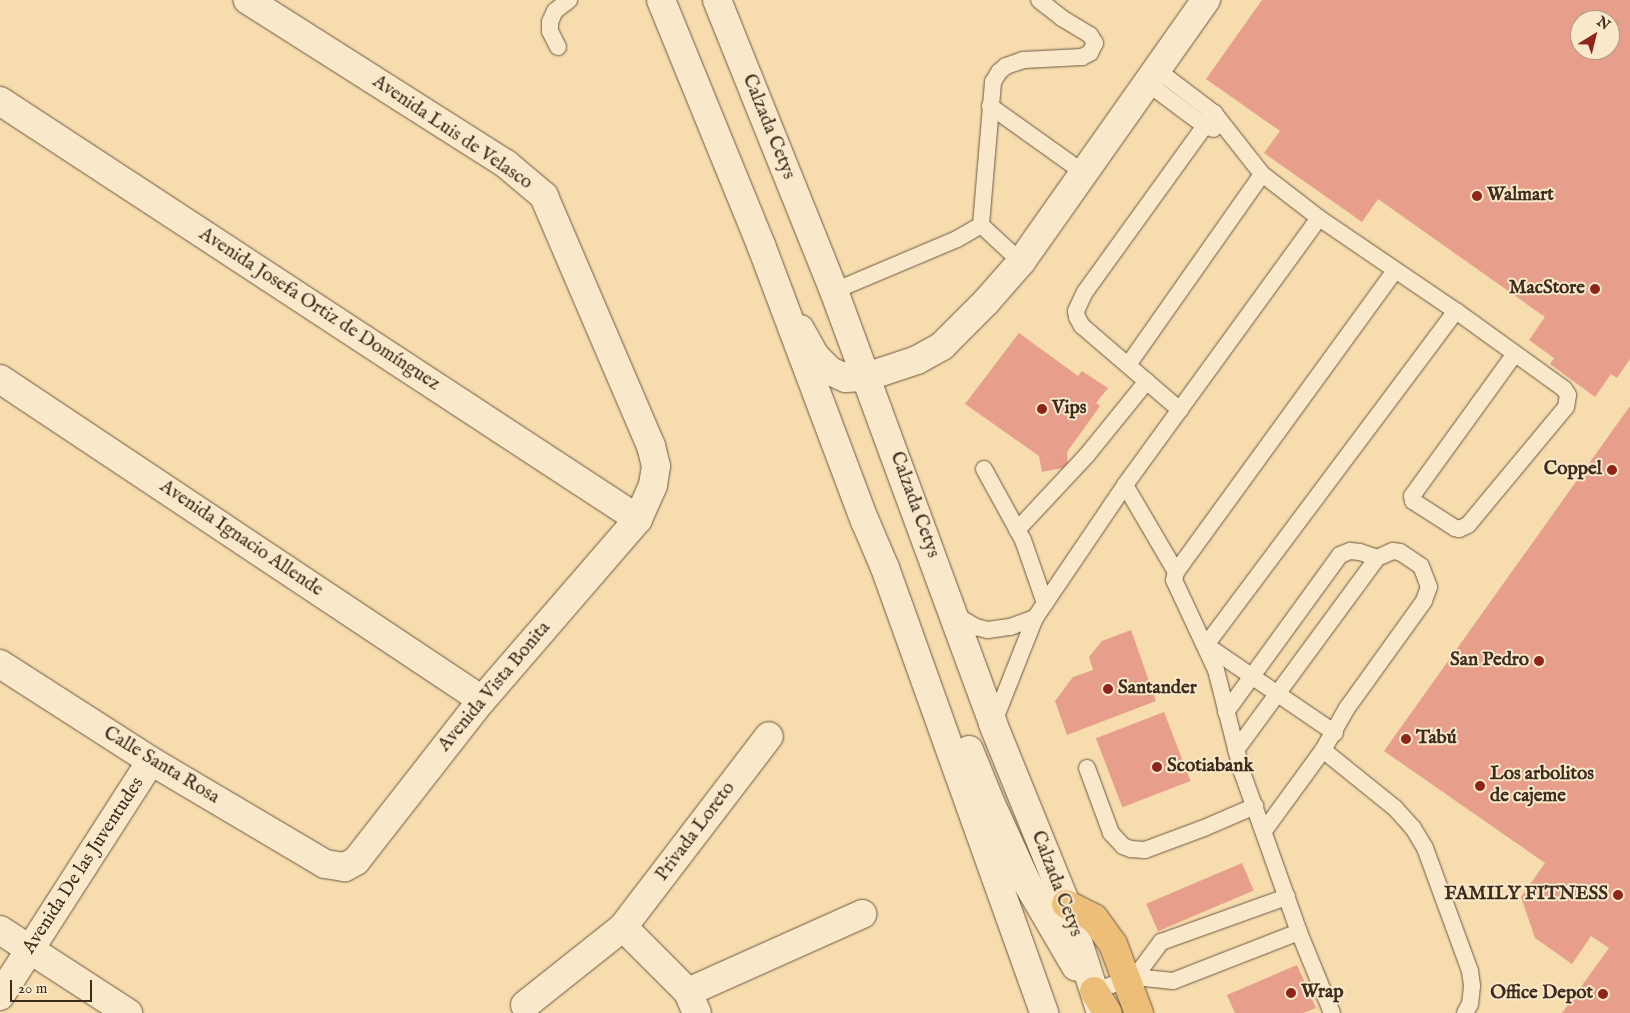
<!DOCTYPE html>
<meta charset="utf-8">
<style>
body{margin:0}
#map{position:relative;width:1630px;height:1013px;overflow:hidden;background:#f7dcae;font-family:"IM FELL English",serif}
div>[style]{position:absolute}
.building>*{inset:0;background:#e79e8b;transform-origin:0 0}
.roads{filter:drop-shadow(0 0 1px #6c5842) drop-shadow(0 0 1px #6c5842)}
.service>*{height:16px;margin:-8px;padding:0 8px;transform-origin:8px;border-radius:8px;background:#fae8ca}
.minor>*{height:28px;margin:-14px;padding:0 14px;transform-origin:14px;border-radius:14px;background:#fae8ca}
.secondary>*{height:28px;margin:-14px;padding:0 14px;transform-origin:14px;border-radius:14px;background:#fae8ca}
.primary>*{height:28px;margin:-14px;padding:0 14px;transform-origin:14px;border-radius:14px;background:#ecbe77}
.dots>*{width:14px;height:14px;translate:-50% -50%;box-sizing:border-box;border:2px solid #fae8ca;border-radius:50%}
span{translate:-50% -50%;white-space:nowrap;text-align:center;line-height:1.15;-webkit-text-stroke:4px #fae8ca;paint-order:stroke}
.street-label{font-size:19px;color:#3d2c1e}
.poi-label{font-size:19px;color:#3d2c1e;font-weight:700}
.left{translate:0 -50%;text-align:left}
.right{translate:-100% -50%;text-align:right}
.north{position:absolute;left:1570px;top:10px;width:50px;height:50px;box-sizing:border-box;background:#fae8ca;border:1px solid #ae9d85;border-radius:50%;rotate:36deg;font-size:14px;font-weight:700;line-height:20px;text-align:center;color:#3d2c1e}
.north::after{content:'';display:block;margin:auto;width:18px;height:22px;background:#8f2418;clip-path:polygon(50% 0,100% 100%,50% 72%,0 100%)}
.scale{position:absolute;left:10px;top:980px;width:82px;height:22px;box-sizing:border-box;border:2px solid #3d2c1e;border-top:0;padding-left:6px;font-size:15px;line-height:18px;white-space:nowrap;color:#3d2c1e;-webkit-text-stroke:4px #fae8ca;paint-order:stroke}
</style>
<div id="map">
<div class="building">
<div style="clip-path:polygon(evenodd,1262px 0,1630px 0,1630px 359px,1617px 378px,1611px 374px,1595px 397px,1550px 364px,1554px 358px,1529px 340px,1545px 317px,1378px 199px,1362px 222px,1264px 153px,1280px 131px,1206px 79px,1262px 0,1580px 20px,1610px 20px,1610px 50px,1580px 50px,1580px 20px)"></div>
<div style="clip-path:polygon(1019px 333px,1078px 376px,1082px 371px,1108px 388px,1096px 403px,1100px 406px,1067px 452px,1068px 467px,1042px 472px,1039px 456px,965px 404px)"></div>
<div style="clip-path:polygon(1630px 406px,1630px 1013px,1562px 1013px,1609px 948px,1591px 936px,1572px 964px,1535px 938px,1521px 897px,1545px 863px,1384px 751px)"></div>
<div style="clip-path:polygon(1131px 630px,1156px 701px,1067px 735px,1055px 701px,1073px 677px,1093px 670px,1089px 657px,1102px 641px)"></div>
<div style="left:1164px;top:712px;width:74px;height:73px;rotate:69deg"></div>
<div style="left:1242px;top:863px;width:30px;height:104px;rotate:67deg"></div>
<div style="clip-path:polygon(1297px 965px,1316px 1008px,1303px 1013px,1235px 1013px,1227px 995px)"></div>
</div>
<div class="roads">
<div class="service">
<div style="left:558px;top:47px;width:18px;rotate:-117deg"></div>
<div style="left:550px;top:31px;width:9px;rotate:-90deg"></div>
<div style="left:550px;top:22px;width:12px;rotate:-66deg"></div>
<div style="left:555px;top:11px;width:18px;rotate:-38deg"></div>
<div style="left:1146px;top:82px;width:74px;rotate:36.7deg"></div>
<div style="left:1205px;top:126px;width:9px;rotate:18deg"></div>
<div style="left:990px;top:106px;width:115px;rotate:35.5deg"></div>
<div style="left:1319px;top:218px;width:166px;rotate:34.2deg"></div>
<div style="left:1456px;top:311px;width:133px;rotate:35.8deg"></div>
<div style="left:1564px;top:389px;width:7px;rotate:56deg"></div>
<div style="left:1568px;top:395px;width:12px;rotate:99deg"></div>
<div style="left:1566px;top:407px;width:153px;rotate:129.7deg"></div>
<div style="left:1468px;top:525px;width:10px;rotate:156deg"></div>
<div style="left:1459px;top:529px;width:4px;rotate:-166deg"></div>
<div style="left:1455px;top:528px;width:50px;rotate:-147.3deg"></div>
<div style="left:1413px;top:501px;width:5px;rotate:-101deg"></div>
<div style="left:1412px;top:496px;width:174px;rotate:-54.1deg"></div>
<div style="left:981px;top:225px;width:54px;rotate:42.8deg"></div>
<div style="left:834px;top:291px;width:134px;rotate:-22.9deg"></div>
<div style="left:957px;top:239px;width:28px;rotate:-30deg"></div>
<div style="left:981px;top:225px;width:144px;rotate:-85.2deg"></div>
<div style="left:993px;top:82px;width:12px;rotate:-59deg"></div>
<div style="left:999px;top:72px;width:9px;rotate:-41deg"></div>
<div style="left:1006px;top:66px;width:18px;rotate:-19deg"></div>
<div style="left:1023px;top:60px;width:59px;rotate:-2.9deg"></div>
<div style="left:1082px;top:57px;width:9px;rotate:-27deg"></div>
<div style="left:1090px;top:53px;width:11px;rotate:-63deg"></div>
<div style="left:1095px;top:43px;width:9px;rotate:-122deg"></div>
<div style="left:1090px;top:35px;width:33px;rotate:-149deg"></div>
<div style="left:1062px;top:18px;width:29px;rotate:-142deg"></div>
<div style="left:1128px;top:365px;width:233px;rotate:-54.9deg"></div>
<div style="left:1180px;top:410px;width:129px;rotate:-139.4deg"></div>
<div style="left:1082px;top:326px;width:10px;rotate:-119deg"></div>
<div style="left:1077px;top:317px;width:6px;rotate:-99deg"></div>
<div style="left:1076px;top:311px;width:21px;rotate:-65deg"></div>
<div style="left:1085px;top:292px;width:221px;rotate:-54.2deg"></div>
<div style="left:984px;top:469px;width:81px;rotate:61.2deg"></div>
<div style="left:1023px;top:540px;width:67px;rotate:70.8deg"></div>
<div style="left:1125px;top:485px;width:101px;rotate:59.6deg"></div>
<div style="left:1017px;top:530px;width:103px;rotate:-47deg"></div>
<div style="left:1087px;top:455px;width:95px;rotate:-51deg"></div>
<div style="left:954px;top:614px;width:26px;rotate:31deg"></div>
<div style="left:976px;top:627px;width:12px;rotate:14deg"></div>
<div style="left:988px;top:630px;width:22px;rotate:-8deg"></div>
<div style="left:1010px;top:627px;width:27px;rotate:-20deg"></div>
<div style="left:1206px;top:645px;width:417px;rotate:-53.2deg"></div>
<div style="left:1206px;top:645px;width:156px;rotate:34.3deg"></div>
<div style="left:1226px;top:712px;width:194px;rotate:-54deg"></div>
<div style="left:1340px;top:555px;width:11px;rotate:-22deg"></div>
<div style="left:1350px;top:551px;width:10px;rotate:6deg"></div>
<div style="left:1360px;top:552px;width:18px;rotate:19deg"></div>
<div style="left:993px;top:724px;width:114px;rotate:-68.4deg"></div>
<div style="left:1035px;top:618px;width:161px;rotate:-55.9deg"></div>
<div style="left:1125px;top:485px;width:330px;rotate:-54deg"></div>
<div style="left:1319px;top:218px;width:72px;rotate:-142.3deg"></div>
<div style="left:1262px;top:174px;width:78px;rotate:-128.2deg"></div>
<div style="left:1214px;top:113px;width:73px;rotate:-142.8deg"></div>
<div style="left:1236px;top:750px;width:238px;rotate:-53.7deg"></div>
<div style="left:1377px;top:558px;width:17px;rotate:-24deg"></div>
<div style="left:1393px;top:551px;width:7px;rotate:8deg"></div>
<div style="left:1400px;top:552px;width:25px;rotate:34deg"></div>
<div style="left:1421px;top:566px;width:22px;rotate:69deg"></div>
<div style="left:1429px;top:587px;width:15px;rotate:110deg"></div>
<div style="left:1424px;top:601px;width:132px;rotate:125.7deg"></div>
<div style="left:1347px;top:708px;width:48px;rotate:119.7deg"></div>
<div style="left:1323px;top:750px;width:100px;rotate:126.1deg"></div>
<div style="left:1323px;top:750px;width:92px;rotate:38.9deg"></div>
<div style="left:1395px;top:808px;width:27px;rotate:48deg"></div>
<div style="left:1413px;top:828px;width:23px;rotate:59deg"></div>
<div style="left:1425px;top:848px;width:131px;rotate:69.9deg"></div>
<div style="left:1470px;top:971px;width:15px;rotate:82deg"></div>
<div style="left:1472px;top:986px;width:18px;rotate:96deg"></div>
<div style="left:1470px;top:1004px;width:10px;rotate:119deg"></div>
<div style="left:1087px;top:768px;width:69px;rotate:69.7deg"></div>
<div style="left:1111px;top:833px;width:18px;rotate:47deg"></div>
<div style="left:1123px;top:846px;width:9px;rotate:21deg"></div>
<div style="left:1131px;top:849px;width:14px;rotate:4deg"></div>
<div style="left:1145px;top:850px;width:63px;rotate:-20.4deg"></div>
<div style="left:1204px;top:828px;width:56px;rotate:-23.3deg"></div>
<div style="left:1135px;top:977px;width:44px;rotate:-53.4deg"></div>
<div style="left:1161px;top:942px;width:134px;rotate:-19.7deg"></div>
<div style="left:1094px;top:991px;width:43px;rotate:-18.9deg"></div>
<div style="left:1135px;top:977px;width:38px;rotate:6deg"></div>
<div style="left:1173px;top:981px;width:135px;rotate:-21.3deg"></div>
<div style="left:1332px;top:1013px;width:87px;rotate:-112.2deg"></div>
<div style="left:1299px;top:932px;width:170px;rotate:-109.6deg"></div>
<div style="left:1242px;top:772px;width:105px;rotate:-104.3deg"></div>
<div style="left:1216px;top:670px;width:99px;rotate:-115deg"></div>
<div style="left:1174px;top:580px;width:8px;rotate:-76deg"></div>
<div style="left:1176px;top:572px;width:372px;rotate:-54deg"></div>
</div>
<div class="minor">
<div style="left:0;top:101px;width:763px;rotate:33.23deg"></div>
<div style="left:800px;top:329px;width:31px;rotate:61deg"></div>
<div style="left:815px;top:356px;width:21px;rotate:45deg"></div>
<div style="left:830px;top:371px;width:17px;rotate:24deg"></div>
<div style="left:846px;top:378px;width:20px;rotate:-3deg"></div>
<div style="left:866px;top:377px;width:54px;rotate:-18.4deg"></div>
<div style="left:917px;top:360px;width:29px;rotate:-29deg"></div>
<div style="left:942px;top:346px;width:62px;rotate:-45deg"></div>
<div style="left:986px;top:302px;width:53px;rotate:-48.8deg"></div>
<div style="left:1021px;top:262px;width:321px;rotate:-54.8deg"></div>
<div style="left:0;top:379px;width:579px;rotate:33.66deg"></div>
<div style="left:0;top:664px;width:179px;rotate:32.7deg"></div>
<div style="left:151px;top:761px;width:202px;rotate:30.6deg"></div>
<div style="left:325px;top:864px;width:20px;rotate:9deg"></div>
<div style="left:345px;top:867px;width:13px;rotate:-29deg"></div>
<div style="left:356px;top:861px;width:204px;rotate:-52deg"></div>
<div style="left:482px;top:700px;width:239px;rotate:-49.2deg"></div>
<div style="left:638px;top:519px;width:37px;rotate:-66deg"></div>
<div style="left:653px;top:485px;width:19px;rotate:-81deg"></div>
<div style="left:656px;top:466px;width:21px;rotate:-104deg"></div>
<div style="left:651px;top:446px;width:272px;rotate:-113.2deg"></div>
<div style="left:544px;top:196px;width:50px;rotate:-139.9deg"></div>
<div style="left:506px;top:164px;width:306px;rotate:-147.6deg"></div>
<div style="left:623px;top:927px;width:92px;rotate:45deg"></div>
<div style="left:688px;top:992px;width:23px;rotate:67deg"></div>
<div style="left:0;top:930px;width:153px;rotate:33deg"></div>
<div style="left:688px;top:992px;width:191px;rotate:-24.1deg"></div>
<div style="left:0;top:996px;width:279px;rotate:-57.3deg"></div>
<div style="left:525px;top:1005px;width:125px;rotate:-38.5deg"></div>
<div style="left:623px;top:927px;width:240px;rotate:-52.6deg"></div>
</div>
<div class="secondary">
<div style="left:661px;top:0;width:265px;rotate:67.8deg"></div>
<div style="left:761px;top:245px;width:295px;rotate:69.4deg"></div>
<div style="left:865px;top:521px;width:51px;rotate:66.9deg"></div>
<div style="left:885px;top:568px;width:473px;rotate:70.3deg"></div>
<div style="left:717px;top:0;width:314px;rotate:68.1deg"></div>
<div style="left:834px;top:291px;width:461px;rotate:69.8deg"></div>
<div style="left:993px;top:724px;width:194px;rotate:67.9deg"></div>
<div style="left:1066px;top:904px;width:114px;rotate:72.2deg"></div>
<div style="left:969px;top:750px;width:58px;rotate:67.8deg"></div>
<div style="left:991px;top:804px;width:87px;rotate:65.5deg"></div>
<div style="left:1027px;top:883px;width:97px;rotate:59.7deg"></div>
</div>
<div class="primary">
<div style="left:1066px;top:904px;width:31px;rotate:27deg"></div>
<div style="left:1094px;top:918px;width:32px;rotate:54deg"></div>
<div style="left:1113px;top:944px;width:74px;rotate:69.4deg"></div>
<div style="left:1094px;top:991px;width:26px;rotate:58deg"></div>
</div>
</div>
<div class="dots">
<div style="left:1477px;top:196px;background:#8f2418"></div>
<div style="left:1595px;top:289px;background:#8f2418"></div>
<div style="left:1042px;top:409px;background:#8f2418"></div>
<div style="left:1612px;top:470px;background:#8f2418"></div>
<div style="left:1539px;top:661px;background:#8f2418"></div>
<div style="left:1108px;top:689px;background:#8f2418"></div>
<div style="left:1406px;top:739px;background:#8f2418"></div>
<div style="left:1157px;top:767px;background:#8f2418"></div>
<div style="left:1480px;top:786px;background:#8f2418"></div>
<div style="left:1618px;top:895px;background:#8f2418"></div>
<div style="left:1291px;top:993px;background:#8f2418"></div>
<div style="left:1603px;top:994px;background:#8f2418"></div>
</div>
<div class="street-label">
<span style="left:768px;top:127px;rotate:68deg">Calzada Cetys</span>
<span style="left:452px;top:133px;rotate:34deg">Avenida Luis de Velasco</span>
<span style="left:319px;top:310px;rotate:33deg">Avenida Josefa Ortiz de Domínguez</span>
<span style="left:914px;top:505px;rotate:70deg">Calzada Cetys</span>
<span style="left:241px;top:539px;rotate:34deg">Avenida Ignacio Allende</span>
<span style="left:495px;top:687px;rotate:-50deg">Avenida Vista Bonita</span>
<span style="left:161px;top:766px;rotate:31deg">Calle Santa Rosa</span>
<span style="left:696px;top:832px;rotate:-53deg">Privada Loreto</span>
<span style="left:84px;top:866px;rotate:-57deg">Avenida De las Juventudes</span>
<span style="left:1056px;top:884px;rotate:69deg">Calzada Cetys</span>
</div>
<div class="poi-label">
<span class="left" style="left:1487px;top:196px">Walmart</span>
<span class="right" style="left:1585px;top:289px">MacStore</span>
<span class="left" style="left:1052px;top:409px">Vips</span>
<span class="right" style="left:1602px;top:470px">Coppel</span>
<span class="right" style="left:1529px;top:661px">San Pedro</span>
<span class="left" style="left:1118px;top:689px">Santander</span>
<span class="left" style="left:1416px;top:739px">Tabú</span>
<span class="left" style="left:1167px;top:767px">Scotiabank</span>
<span class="left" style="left:1490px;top:786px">Los arbolitos<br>de cajeme</span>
<span class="right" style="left:1608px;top:895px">FAMILY FITNESS</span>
<span class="left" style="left:1301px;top:993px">Wrap</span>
<span class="right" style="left:1593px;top:994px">Office Depot</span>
</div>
<div class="north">N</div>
<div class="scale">20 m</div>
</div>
